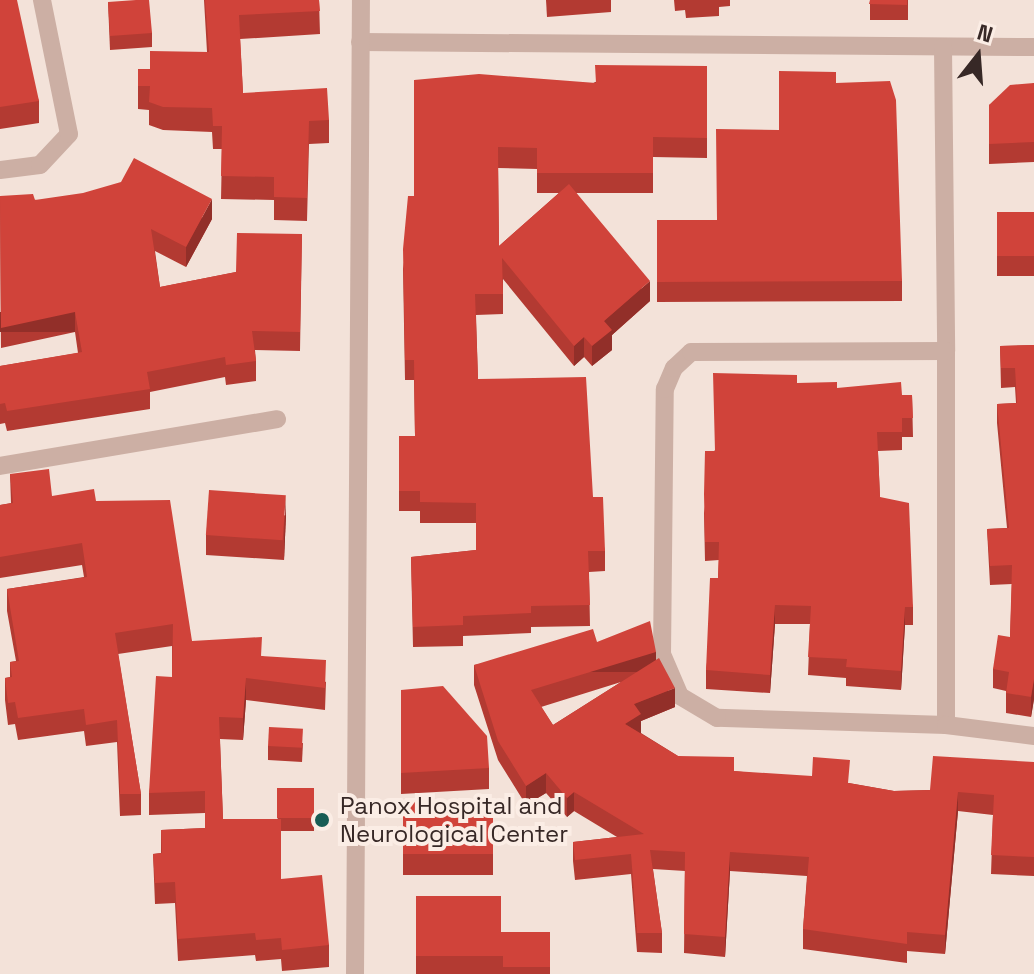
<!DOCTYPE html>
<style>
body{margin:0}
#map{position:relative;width:1034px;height:974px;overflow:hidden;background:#f3e2d9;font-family:"Space Grotesk",sans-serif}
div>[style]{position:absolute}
.minor>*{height:18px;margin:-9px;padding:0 9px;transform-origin:9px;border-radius:9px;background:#ccafa4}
.wall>*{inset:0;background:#b33a32;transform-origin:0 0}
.shaded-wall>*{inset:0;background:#922f29;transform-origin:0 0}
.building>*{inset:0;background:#d0433a;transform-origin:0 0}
.dots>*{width:22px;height:22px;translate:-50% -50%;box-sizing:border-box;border:4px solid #fbede5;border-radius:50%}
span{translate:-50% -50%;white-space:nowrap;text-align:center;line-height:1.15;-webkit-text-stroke:8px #fbede5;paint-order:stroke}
.poi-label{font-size:24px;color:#372826}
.left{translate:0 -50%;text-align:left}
.north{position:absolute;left:938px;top:16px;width:80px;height:80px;-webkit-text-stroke:6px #fbede5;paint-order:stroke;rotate:17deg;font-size:22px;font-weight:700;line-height:32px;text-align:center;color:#372826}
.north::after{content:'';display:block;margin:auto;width:28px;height:36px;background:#372826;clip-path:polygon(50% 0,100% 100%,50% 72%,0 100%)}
</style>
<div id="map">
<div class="minor">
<div style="left:360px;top:42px;width:674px;rotate:0.43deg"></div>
<div style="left:943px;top:47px;width:304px;rotate:89.4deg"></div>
<div style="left:946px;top:351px;width:374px;rotate:90deg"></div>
<div style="left:946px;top:725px;width:229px;rotate:-178.2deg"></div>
<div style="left:717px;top:718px;width:43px;rotate:-149.3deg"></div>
<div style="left:680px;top:696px;width:46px;rotate:-113.2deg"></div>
<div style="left:662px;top:654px;width:265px;rotate:-89.4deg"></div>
<div style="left:665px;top:389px;width:23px;rotate:-67deg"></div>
<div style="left:674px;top:368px;width:23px;rotate:-43deg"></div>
<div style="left:691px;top:352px;width:255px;rotate:-0.2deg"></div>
<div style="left:0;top:170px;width:40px;rotate:-7.1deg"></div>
<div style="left:40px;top:165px;width:42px;rotate:-46.9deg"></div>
<div style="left:69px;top:134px;width:137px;rotate:-101.4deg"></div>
<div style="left:0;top:466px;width:281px;rotate:-9.6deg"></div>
<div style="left:946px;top:725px;width:89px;rotate:7.1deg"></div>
<div style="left:355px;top:974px;width:974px;rotate:-89.65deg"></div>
</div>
<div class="wall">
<div style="clip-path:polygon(0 0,39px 101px,39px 123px,0 129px)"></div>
<div style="clip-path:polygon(204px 0,319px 0,320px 34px,240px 39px,243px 93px,329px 120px,329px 143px,309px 144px,307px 221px,274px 220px,274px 200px,221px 199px,222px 149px,213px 149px,212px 132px,163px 130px,149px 125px,149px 110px,138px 109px,138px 69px,150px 69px,207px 52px)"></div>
<div style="clip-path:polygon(546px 0,611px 0,611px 12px,547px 17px)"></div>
<div style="clip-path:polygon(674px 0,730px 0,730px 6px,719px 7px,719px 16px,686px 18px,685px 10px,675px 11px)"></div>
<div style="left:870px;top:0;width:38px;height:20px"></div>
<div style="clip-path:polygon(108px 2px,152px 33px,152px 47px,110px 50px)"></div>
<div style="clip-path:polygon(evenodd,707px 66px,707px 158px,653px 157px,653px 193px,576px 193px,650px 301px,612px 335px,612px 350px,592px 366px,584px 357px,574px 366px,503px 279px,503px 314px,476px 315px,478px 379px,593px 497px,605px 551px,605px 571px,589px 572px,590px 626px,531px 627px,531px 633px,463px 636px,463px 646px,413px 647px,411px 557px,476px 550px,476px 523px,420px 523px,420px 511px,399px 511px,399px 436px,415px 436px,414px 380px,405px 380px,403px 269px,414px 196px,595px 82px,707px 66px,498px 168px,537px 169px,537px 193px,559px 193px,499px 246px,498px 168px)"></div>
<div style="clip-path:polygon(836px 83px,902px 281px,902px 301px,657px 302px,657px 220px,717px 220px)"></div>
<div style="clip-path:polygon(1034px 83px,1034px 162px,989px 164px,989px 105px)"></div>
<div style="clip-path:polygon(0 196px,212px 219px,186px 267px,155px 251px,160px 287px,236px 272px,302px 234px,300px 351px,255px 350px,256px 361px,256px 381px,226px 385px,225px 377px,150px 392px,150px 409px,7px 431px,5px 423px,0 424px,0 366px,78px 353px,75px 332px,1px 348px)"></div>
<div style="left:1034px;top:212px;width:64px;height:37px;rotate:90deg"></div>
<div style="clip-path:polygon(1034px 345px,1034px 699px,1031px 717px,1006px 713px,1006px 691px,993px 688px,993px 669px,1010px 637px,1012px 584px,990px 585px,987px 529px,1007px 528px,997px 423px,997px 404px,1016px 403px,1015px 387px,1001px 388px,1000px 346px)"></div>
<div style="clip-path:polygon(797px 383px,837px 388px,902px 395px,912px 395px,913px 437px,902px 437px,902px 450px,878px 451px,880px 497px,913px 607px,913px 625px,905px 625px,901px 690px,846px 686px,846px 678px,808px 675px,810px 624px,775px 624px,770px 693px,706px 689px,706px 670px,718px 578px,719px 560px,705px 561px,704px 513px,714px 451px)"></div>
<div style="clip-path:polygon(10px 474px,52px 496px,96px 501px,192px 641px,262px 656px,326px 682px,325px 710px,246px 700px,243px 740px,220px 739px,223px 819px,277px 819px,314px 788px,314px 831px,281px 831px,281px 879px,329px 945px,329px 967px,282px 971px,281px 959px,256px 961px,255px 955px,178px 961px,175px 903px,155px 904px,153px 854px,161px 853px,161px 830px,205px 828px,205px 813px,149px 815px,149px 793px,172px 677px,172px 646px,118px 654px,141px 794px,141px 815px,120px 816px,117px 742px,86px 746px,84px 731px,18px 740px,15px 724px,8px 725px,5px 700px,5px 678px,10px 677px,10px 662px,16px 661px,7px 611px,7px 589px,84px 577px,82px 565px,0 578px,0 505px,11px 503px)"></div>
<div style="clip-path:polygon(286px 515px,284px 560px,206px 555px,206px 535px)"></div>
<div style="clip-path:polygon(evenodd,597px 642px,656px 660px,675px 707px,641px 721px,641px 733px,678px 756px,734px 771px,849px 783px,894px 791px,930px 790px,1034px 762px,1034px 876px,991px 874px,993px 815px,958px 811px,945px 954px,907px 951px,907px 963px,803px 949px,803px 929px,807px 876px,730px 871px,725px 957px,684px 953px,685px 871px,653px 869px,662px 933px,662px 953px,637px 952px,631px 874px,575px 880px,573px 861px,573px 842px,617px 837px,574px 811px,567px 817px,546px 793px,526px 805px,498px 760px,474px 685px,474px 665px,597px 642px,621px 682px,553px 725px,541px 707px,621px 682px)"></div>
<div style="clip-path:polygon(401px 690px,489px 768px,489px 789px,401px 794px)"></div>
<div style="clip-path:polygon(303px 743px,302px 762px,268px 760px,268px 746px)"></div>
<div style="left:403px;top:801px;width:90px;height:74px"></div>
<div style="clip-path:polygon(416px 896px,501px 932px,550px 932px,550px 974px,416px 974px)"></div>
</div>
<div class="shaded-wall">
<div style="clip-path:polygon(212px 199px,212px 219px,186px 267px,186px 247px)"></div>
<div style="clip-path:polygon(650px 281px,650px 301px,612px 335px,612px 350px,592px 366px,592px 346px,604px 321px)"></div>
<div style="left:75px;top:312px;width:20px;height:76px;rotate:90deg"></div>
<div style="clip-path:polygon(584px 337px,584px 357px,574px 366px,574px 346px)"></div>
<div style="clip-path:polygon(286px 495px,286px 515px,284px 560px,284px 540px)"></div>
<div style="clip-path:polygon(775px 605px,775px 624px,770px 693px,770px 675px)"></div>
<div style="clip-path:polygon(905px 607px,905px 625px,901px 690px,901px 671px)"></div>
<div style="left:656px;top:652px;width:20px;height:131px;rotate:90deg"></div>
<div style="clip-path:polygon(246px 678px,246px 700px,243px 740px,243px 718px)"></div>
<div style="clip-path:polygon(1034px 679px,1034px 699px,1031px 717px,1031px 697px)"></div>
<div style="clip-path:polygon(675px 688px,675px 707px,641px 721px,641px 734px,625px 724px,634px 704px)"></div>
<div style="clip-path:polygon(546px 773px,546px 793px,526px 805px,526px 786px)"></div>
<div style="clip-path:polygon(574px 792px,574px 811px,567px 817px,567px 798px)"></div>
<div style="clip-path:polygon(958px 792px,958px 811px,945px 954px,945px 935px)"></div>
<div style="clip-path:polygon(730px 852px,730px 871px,725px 957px,725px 937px)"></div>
</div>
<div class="building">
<div style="clip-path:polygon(0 0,17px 0,39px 101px,0 107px)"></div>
<div style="clip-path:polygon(136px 0,149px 0,152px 33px,110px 36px,108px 2px)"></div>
<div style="clip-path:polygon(205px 0,319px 0,320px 11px,239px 15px,243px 93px,327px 88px,329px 120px,309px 121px,307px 198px,274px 197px,274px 177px,221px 176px,222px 126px,213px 126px,212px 108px,163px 107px,149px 102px,150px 86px,138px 86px,138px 69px,150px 69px,150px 51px,209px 52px)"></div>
<div style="clip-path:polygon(870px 0,907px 0,907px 5px,869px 4px)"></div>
<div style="clip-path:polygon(595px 65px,707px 66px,707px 138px,653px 137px,653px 173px,537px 173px,537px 148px,498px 147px,499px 246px,569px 184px,650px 281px,604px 321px,612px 330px,592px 346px,584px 337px,574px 346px,502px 258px,503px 294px,475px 294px,478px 379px,586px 377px,593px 497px,603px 497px,605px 551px,588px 551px,590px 605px,531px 606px,531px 613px,463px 616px,463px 625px,413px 627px,411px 557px,476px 550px,476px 503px,420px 502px,420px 491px,399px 491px,399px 436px,415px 436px,414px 360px,405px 360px,403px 249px,408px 196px,414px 196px,414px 80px,479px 74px,596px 83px)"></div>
<div style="clip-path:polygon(779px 71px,836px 72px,836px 83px,890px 81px,896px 100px,902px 281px,657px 282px,657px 220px,717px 220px,716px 129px,779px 130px)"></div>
<div style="clip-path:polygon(1034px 83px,1034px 142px,989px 144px,989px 105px,1010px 85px)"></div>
<div style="clip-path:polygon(134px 158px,212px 199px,186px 247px,151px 229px,160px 287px,236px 272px,237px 233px,302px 234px,300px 332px,252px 331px,256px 361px,226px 365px,225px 357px,147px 372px,150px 389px,7px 411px,5px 403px,0 404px,0 366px,82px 352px,75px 312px,1px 328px,0 196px,33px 194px,35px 200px,83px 193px,121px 182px)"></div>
<div style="left:1034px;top:212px;width:44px;height:37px;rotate:90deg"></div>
<div style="clip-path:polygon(1034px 345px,1034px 679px,1031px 697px,1006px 693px,1009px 672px,993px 669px,998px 635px,1010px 637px,1012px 565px,990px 566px,987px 529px,1009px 528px,997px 404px,1017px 403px,1015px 368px,1001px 368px,1000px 346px)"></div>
<div style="clip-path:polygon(713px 373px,797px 375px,797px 383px,837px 382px,837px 388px,901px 382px,902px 395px,912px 395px,913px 418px,902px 418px,902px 432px,877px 432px,880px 497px,909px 503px,913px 607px,905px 607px,901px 671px,846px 667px,847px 659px,808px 657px,811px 606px,775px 605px,770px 675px,706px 670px,710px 578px,718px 578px,719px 542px,705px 542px,704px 494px,705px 451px,715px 451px)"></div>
<div style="clip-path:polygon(49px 469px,52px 496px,94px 489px,96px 501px,170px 500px,192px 641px,262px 637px,261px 656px,326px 660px,325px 688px,246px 678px,243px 718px,219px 717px,223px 819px,281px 819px,281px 879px,322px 875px,329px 945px,282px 950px,281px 938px,256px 940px,255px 933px,178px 939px,175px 882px,155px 883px,153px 854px,162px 853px,161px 830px,205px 828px,205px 791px,149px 793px,156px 676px,172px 677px,173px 624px,115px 633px,141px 794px,120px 794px,117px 720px,86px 725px,84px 709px,18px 718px,15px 702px,8px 703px,5px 678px,12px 677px,10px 662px,19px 661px,7px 589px,87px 577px,82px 543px,0 557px,0 505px,13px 503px,10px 474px)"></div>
<div style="left:209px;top:490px;width:77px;height:45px;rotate:4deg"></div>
<div style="clip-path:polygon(650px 621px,656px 652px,531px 690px,553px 725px,659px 658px,675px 688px,634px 704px,641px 714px,625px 724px,678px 756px,734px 757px,734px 771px,812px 776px,813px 757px,850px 760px,848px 783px,894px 791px,930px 790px,933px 756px,1034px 762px,1034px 857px,991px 855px,994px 795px,958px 792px,945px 935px,907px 932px,907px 944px,803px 929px,809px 857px,730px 852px,725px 937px,684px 934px,685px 852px,650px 850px,662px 933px,637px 933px,631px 854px,575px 860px,573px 842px,644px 834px,574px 792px,567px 798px,546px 773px,526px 786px,498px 741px,474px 665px,593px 629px,597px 642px)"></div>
<div style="clip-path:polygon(443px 686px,487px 736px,489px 768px,401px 773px,401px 690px)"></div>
<div style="left:269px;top:727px;width:34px;height:19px;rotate:3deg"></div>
<div style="left:277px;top:788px;width:37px;height:30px"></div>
<div style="left:403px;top:801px;width:90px;height:53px"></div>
<div style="clip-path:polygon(416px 896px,501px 896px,501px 932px,550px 932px,550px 967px,503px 967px,503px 956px,416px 956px)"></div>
</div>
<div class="dots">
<div style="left:322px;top:820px;background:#185c54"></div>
</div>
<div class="poi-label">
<span class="left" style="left:340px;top:820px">Panox Hospital and<br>Neurological Center</span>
</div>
<div class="north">N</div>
</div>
